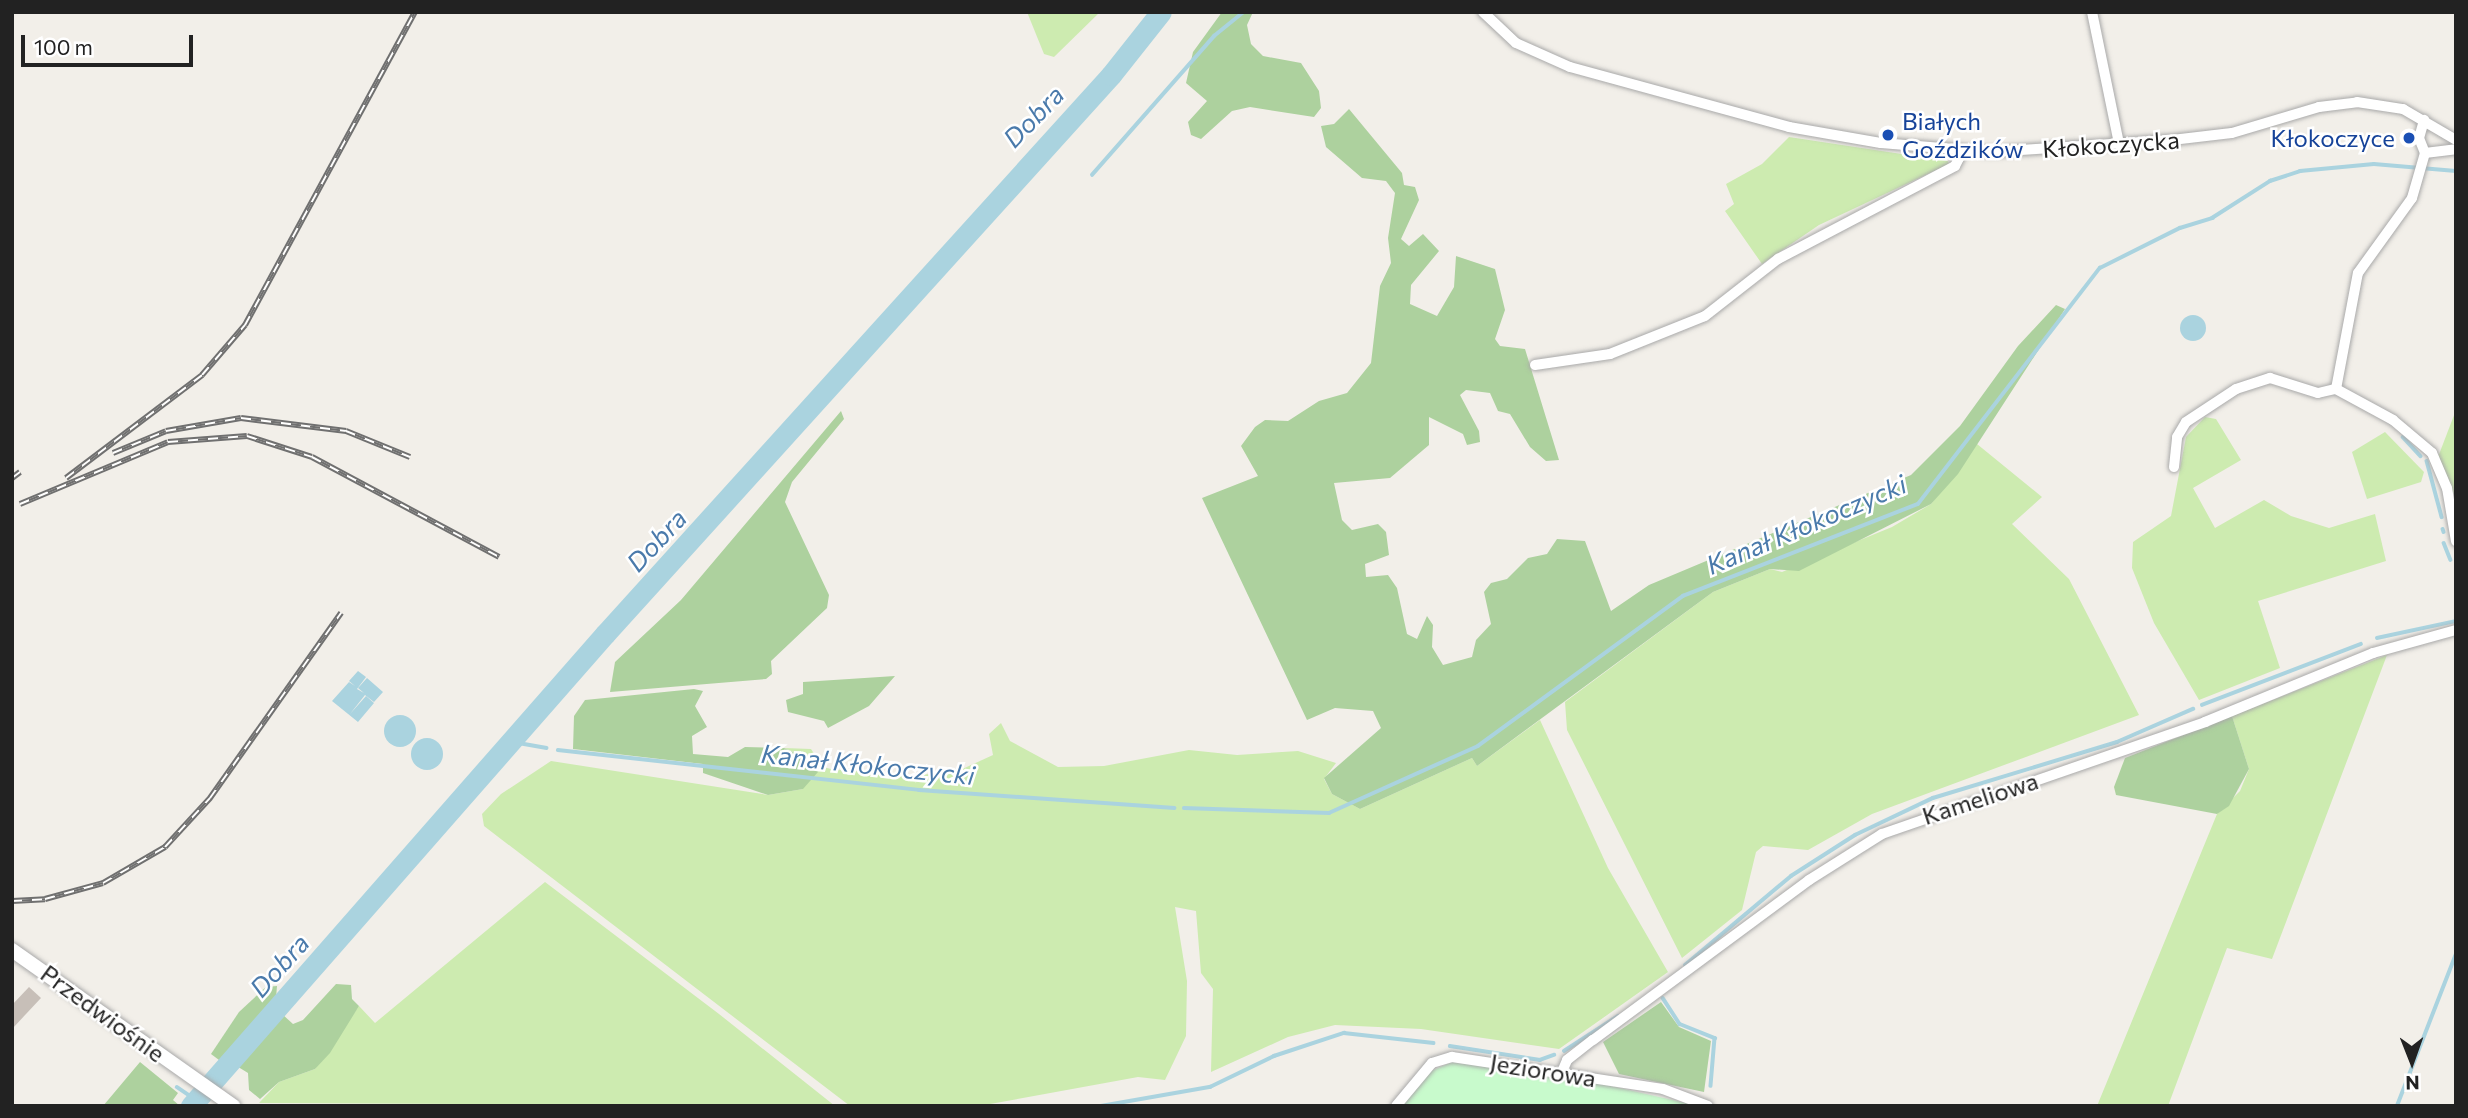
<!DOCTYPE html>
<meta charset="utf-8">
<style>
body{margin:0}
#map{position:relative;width:2468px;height:1118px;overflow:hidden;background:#f2efe9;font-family:Commissioner,sans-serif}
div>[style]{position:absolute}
.grass>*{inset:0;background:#cdebb0}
.forest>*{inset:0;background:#add19e}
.park>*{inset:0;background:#c8facc}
.water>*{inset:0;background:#aad3df}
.round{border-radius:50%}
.stream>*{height:3.5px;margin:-1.75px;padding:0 1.75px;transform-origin:1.75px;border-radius:1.75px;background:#aad3df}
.river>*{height:21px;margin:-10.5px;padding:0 10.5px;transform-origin:10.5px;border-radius:10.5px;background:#aad3df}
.building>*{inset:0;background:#c7bfb8}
.roads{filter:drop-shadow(0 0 2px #a9a9a9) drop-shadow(0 0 2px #a9a9a9)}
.minor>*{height:10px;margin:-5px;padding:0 5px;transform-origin:5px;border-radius:5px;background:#fff}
.tertiary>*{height:14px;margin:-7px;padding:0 7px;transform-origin:7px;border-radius:7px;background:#fff}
.rail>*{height:6px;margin-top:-3px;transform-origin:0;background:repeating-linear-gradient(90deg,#fff 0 10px,#707070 0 20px);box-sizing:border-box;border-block:2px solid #707070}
.dots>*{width:19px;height:19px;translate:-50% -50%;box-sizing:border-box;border:4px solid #fff;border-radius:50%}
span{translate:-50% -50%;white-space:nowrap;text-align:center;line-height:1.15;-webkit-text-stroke:5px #fff;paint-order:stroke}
.transit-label{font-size:24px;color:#164399}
.left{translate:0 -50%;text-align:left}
.right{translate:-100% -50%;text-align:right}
.street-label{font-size:24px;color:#222}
.water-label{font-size:26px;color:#4a7aab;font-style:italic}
.frame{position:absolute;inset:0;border:14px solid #222;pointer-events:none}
.north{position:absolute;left:2377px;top:1027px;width:70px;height:70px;-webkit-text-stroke:5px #fff;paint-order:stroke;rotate:179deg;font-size:19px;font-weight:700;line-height:28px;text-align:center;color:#222}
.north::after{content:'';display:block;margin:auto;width:24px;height:32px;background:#222;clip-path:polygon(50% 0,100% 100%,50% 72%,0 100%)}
.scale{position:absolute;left:21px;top:35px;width:172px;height:32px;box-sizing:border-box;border:4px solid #222;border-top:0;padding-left:9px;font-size:21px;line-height:24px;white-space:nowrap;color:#222;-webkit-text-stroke:5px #fff;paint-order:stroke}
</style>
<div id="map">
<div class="grass">
<div style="clip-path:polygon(1027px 12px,1100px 12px,1054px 57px,1044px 54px)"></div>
<div style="clip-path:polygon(1789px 137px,1948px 161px,1949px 164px,1819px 225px,1762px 264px,1725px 211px,1734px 204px,1726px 184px,1762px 164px)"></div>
<div style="clip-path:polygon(2456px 410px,2456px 493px,2454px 494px,2438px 457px)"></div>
<div style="clip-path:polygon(2205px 417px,2216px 419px,2241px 460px,2193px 488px,2215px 528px,2264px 500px,2291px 516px,2329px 528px,2375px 514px,2386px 561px,2258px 601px,2280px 668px,2199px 700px,2154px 623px,2132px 568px,2133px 542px,2171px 516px,2186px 437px)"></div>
<div style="clip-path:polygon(2385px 432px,2424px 472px,2421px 482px,2367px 499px,2352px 452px)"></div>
<div style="clip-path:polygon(1977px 444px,2042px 497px,2012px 524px,2069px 579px,2139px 715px,1872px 814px,1808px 850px,1763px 846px,1756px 852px,1742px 910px,1682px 958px,1567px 730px,1565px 702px,1713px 592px,1770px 569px,1782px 572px,1892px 527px,1931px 504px)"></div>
<div style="clip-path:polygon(2387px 655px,2272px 959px,2227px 948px,2168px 1106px,2097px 1106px,2217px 814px,2240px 791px,2249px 769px,2232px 716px)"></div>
<div style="clip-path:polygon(1540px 720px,1608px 868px,1668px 972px,1559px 1049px,1421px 1029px,1335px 1025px,1288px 1037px,1211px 1072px,1213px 989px,1201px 973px,1196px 911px,1175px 907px,1187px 981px,1186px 1036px,1165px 1080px,1138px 1077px,979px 1106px,850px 1106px,484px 826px,482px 814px,501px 794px,551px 761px,768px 795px,803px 789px,804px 756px,784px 748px,811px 749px,823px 767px,831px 769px,911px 776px,958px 771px,993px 755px,989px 734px,1001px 723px,1010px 741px,1058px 767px,1104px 766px,1189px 750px,1237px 755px,1298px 751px,1336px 763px,1324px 779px,1332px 794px,1360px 809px,1472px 758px,1477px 766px)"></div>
<div style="clip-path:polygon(545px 882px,719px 1014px,835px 1106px,259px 1103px,279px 1082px,315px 1069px,359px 1006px,375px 1023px)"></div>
</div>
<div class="forest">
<div style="clip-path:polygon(1222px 12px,1253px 12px,1247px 25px,1251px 44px,1263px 56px,1301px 63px,1319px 91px,1321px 108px,1314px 117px,1250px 107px,1232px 111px,1201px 139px,1191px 135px,1188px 122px,1207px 101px,1186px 83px,1193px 52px)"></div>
<div style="clip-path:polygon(1349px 109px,1402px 173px,1404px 185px,1415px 187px,1419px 200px,1401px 239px,1409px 246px,1423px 234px,1439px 251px,1411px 285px,1410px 304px,1437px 316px,1454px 287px,1456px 256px,1495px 269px,1505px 310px,1495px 339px,1500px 346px,1525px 349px,1559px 460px,1546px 461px,1530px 447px,1510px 414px,1498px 411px,1490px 393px,1466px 390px,1460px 395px,1479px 431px,1480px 442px,1467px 445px,1463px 434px,1429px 417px,1429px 445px,1390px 478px,1334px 483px,1342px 520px,1352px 530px,1378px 524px,1386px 532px,1389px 555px,1365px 564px,1366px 577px,1388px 575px,1397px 588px,1407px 634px,1417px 639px,1427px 616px,1433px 625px,1432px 647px,1443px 665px,1472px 657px,1476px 640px,1491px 624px,1484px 592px,1491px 583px,1507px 579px,1528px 558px,1547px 554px,1557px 539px,1585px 541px,1611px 611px,1649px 585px,1911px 475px,1960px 426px,2018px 346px,2056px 305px,2065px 309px,1958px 474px,1931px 504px,1799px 571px,1770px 569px,1713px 592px,1477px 766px,1472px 758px,1360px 809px,1332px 794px,1324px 778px,1381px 728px,1373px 711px,1335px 708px,1307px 720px,1202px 498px,1258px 476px,1241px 446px,1255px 427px,1265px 420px,1288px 421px,1319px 401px,1347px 393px,1371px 363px,1380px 286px,1391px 263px,1388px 238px,1395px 193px,1386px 181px,1362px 178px,1326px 147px,1321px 126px,1334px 124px)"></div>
<div style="clip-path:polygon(841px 411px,844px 419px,792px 482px,785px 502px,829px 595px,827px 608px,771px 661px,772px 674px,766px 679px,610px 692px,615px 662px,681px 600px)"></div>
<div style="clip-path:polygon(895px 676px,869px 706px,828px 728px,824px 721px,788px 712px,786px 700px,803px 694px,803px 682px)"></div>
<div style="clip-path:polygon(694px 689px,703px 691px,695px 706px,707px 727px,692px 736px,693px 754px,728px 757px,745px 747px,784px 748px,816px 762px,818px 772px,803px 789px,768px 795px,703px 773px,703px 764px,573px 749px,574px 716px,585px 700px)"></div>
<div style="clip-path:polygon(2232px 716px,2249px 769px,2229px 806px,2217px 814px,2116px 795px,2114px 787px,2125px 758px)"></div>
<div style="clip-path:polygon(336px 984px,351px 985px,352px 999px,359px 1006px,330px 1053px,315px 1069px,279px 1082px,260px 1099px,249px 1090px,248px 1073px,235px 1065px,282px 1014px,293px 1024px,303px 1020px)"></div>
<div style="clip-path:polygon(277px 986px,276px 998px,219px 1060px,211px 1054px,239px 1012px,266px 987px)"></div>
<div style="clip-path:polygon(1661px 1002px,1679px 1027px,1711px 1041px,1704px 1092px,1619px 1074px,1603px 1042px)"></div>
<div style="clip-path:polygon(140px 1062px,178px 1093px,173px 1100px,180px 1106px,103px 1106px)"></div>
</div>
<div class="park">
<div style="clip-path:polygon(1452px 1062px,1589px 1081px,1699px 1106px,1402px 1106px,1429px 1072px)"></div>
</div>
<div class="water">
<div class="round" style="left:2180px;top:315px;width:26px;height:26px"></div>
<div style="clip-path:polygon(358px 671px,366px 677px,357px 689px,364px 693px,358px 688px,367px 678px,383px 692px,374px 702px,365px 695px,350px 714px,366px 696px,374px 703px,358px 722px,332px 701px,349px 682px,355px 686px,349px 681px)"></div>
<div class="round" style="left:384px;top:715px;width:32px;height:32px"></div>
<div class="round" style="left:411px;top:738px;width:32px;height:32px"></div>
</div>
<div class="stream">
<div style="left:1092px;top:175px;width:185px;rotate:-48.7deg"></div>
<div style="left:1214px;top:36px;width:38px;rotate:-39deg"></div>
<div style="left:2403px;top:437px;width:26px;rotate:47deg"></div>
<div style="left:2427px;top:461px;width:58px;rotate:75deg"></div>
<div style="left:2443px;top:529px;width:3px;rotate:72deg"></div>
<div style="left:2444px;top:543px;width:18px;rotate:68deg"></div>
<div style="left:2377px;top:638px;width:81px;rotate:-12.1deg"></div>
<div style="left:2202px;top:705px;width:170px;rotate:-21deg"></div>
<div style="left:513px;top:742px;width:34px;rotate:10deg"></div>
<div style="left:558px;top:750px;width:363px;rotate:6.3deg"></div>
<div style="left:919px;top:790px;width:256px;rotate:4deg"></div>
<div style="left:1184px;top:808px;width:145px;rotate:2deg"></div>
<div style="left:1329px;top:813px;width:163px;rotate:-24.2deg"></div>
<div style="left:1478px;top:746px;width:254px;rotate:-36.2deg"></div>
<div style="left:1683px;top:596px;width:252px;rotate:-21.4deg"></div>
<div style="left:1918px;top:504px;width:298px;rotate:-52.4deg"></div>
<div style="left:2100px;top:268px;width:89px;rotate:-26.6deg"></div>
<div style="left:2180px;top:228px;width:34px;rotate:-17deg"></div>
<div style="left:2212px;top:218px;width:69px;rotate:-32.5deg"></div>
<div style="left:2270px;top:181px;width:32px;rotate:-18deg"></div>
<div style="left:2300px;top:171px;width:74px;rotate:-5.4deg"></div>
<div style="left:2374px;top:164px;width:82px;rotate:4.9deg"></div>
<div style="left:1685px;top:965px;width:138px;rotate:-40deg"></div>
<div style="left:1791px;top:876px;width:76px;rotate:-32.6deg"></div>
<div style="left:1855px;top:835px;width:86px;rotate:-25.4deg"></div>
<div style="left:1933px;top:798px;width:192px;rotate:-16.9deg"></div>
<div style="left:2117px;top:742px;width:83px;rotate:-23.5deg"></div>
<div style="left:1663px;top:998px;width:31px;rotate:57deg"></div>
<div style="left:1680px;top:1024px;width:38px;rotate:22deg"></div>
<div style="left:1715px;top:1038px;width:48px;rotate:94.8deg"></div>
<div style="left:1450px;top:1046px;width:91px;rotate:8.8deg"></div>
<div style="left:1540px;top:1060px;width:15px;rotate:-20deg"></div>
<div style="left:1564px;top:1051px;width:64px;rotate:-32.9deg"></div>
<div style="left:177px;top:1087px;width:23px;rotate:34deg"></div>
<div style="left:1101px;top:1106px;width:111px;rotate:-9.9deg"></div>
<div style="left:1210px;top:1087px;width:71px;rotate:-25.8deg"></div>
<div style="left:1274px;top:1056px;width:74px;rotate:-18.2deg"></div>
<div style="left:1344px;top:1033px;width:90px;rotate:6.4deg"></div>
<div style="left:2397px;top:1106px;width:163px;rotate:-68.8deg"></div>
</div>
<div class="river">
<div style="left:191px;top:1106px;width:628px;rotate:-48.75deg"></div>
<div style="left:605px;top:634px;width:754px;rotate:-47.85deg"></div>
<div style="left:1111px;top:75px;width:80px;rotate:-51.6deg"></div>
</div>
<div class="building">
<div style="clip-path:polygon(29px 987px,41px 998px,12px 1029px,12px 1005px)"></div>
</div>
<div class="roads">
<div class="minor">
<div style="left:1483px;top:12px;width:45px;rotate:43.2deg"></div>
<div style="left:1516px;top:43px;width:59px;rotate:24deg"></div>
<div style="left:1570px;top:67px;width:227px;rotate:15.3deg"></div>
<div style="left:1789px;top:127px;width:93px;rotate:9.9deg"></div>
<div style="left:1881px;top:143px;width:110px;rotate:4.7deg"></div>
<div style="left:1991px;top:152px;width:181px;rotate:-3.8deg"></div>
<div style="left:2172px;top:140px;width:60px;rotate:-6.7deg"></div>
<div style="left:2232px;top:133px;width:91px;rotate:-16.6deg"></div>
<div style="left:2319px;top:107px;width:38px;rotate:-7deg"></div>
<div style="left:2357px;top:102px;width:47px;rotate:8.7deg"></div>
<div style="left:2403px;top:109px;width:61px;rotate:30.3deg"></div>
<div style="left:2092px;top:12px;width:135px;rotate:78.4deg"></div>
<div style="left:2425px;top:153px;width:31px;rotate:-7deg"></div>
<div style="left:1535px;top:365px;width:76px;rotate:-8.3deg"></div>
<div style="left:1610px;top:354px;width:102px;rotate:-21.8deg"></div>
<div style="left:1705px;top:316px;width:93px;rotate:-38deg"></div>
<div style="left:1778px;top:259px;width:200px;rotate:-27.7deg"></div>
<div style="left:1955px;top:166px;width:18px;rotate:-63deg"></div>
<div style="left:2336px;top:389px;width:118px;rotate:-79.3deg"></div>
<div style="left:2358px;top:273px;width:92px;rotate:-54.2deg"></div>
<div style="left:2412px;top:198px;width:47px;rotate:-73.9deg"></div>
<div style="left:2425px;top:153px;width:16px;rotate:-112deg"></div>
<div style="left:2419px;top:138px;width:19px;rotate:-74deg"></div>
<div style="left:2336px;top:389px;width:65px;rotate:28.5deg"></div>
<div style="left:2393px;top:420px;width:51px;rotate:40.2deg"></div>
<div style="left:2432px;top:453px;width:38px;rotate:67deg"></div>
<div style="left:2447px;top:488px;width:54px;rotate:80.4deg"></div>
<div style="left:2174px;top:467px;width:30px;rotate:-84deg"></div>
<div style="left:2177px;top:437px;width:17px;rotate:-59deg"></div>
<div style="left:2186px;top:422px;width:60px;rotate:-33.4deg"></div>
<div style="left:2236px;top:389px;width:36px;rotate:-18deg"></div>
<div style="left:2270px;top:378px;width:50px;rotate:17.4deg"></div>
<div style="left:2318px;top:393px;width:18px;rotate:-13deg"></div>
<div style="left:1562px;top:1072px;width:13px;rotate:-67deg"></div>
<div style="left:1567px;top:1060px;width:33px;rotate:-38deg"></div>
<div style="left:1593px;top:1040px;width:269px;rotate:-36.5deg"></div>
<div style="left:1809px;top:880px;width:86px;rotate:-32.2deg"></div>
<div style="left:1882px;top:834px;width:342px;rotate:-19.1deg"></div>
<div style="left:2205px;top:722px;width:182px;rotate:-22.3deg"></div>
<div style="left:2373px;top:653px;width:86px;rotate:-15.5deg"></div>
<div style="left:1396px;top:1106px;width:56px;rotate:-50.1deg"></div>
<div style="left:1432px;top:1063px;width:21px;rotate:-17deg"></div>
<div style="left:1452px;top:1057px;width:213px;rotate:8.6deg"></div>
<div style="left:1663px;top:1089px;width:48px;rotate:20.7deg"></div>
</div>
<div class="tertiary">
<div style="left:12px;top:950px;width:271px;rotate:35.2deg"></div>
</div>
</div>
<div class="rail">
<div style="left:113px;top:453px;width:57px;rotate:-22.5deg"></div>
<div style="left:166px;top:431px;width:76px;rotate:-9.8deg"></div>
<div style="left:241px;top:418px;width:106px;rotate:7.1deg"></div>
<div style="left:346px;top:431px;width:69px;rotate:22.1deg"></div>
<div style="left:12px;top:478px;width:10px;rotate:-37deg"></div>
<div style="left:66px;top:478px;width:171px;rotate:-37.1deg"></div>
<div style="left:202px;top:375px;width:66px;rotate:-49.3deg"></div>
<div style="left:245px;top:325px;width:356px;rotate:-61.5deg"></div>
<div style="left:20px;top:504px;width:160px;rotate:-22.7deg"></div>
<div style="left:168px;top:442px;width:79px;rotate:-4.3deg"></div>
<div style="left:247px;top:436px;width:68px;rotate:17.9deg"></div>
<div style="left:312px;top:457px;width:212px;rotate:28.1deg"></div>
<div style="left:12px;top:901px;width:33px;rotate:-3deg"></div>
<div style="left:45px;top:899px;width:60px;rotate:-15.4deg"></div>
<div style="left:103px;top:883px;width:72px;rotate:-30.1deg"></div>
<div style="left:165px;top:847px;width:67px;rotate:-47.4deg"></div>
<div style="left:210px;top:798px;width:227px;rotate:-54.7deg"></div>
</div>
<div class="dots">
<div style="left:1888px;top:135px;background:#1a4fb4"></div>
<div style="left:2409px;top:138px;background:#1a4fb4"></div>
</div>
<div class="transit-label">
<span class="left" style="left:1902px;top:135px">Białych<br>Goździków</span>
<span class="right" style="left:2395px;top:138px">Kłokoczyce</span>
</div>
<div class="street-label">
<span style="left:2111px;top:144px;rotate:-4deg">Kłokoczycka</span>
<span style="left:1980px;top:798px;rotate:-18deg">Kameliowa</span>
<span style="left:103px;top:1013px;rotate:36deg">Przedwiośnie</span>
<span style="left:1543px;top:1070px;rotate:9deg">Jeziorowa</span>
</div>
<div class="water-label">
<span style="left:1033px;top:116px;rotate:-46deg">Dobra</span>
<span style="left:1806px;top:524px;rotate:-23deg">Kanał Kłokoczycki</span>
<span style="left:656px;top:540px;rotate:-47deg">Dobra</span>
<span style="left:868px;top:764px;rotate:6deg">Kanał Kłokoczycki</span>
<span style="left:279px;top:965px;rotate:-48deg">Dobra</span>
</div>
<div class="frame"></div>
<div class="north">N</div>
<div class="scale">100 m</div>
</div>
